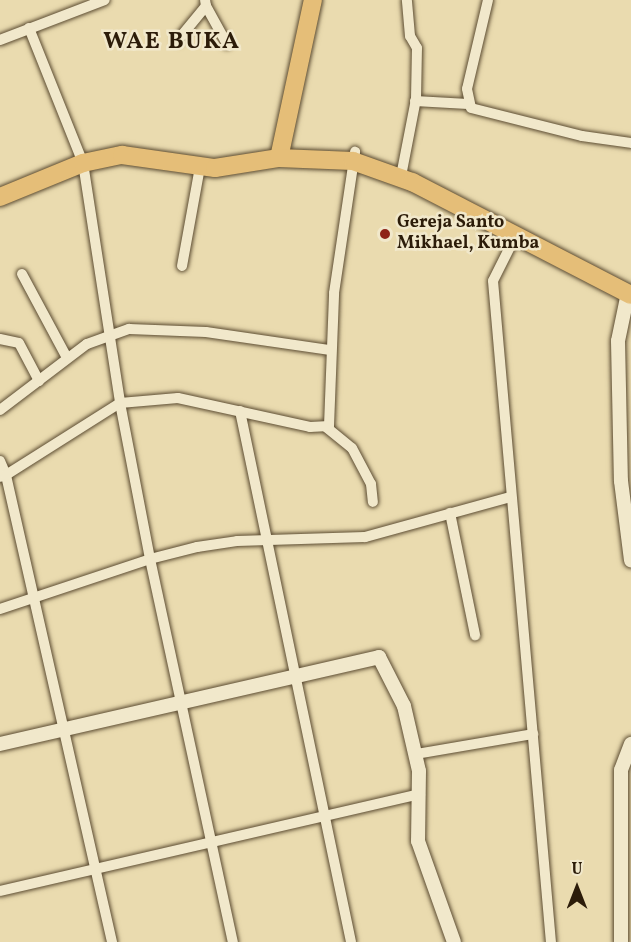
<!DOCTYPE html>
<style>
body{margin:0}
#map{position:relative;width:631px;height:942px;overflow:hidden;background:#eadbaf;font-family:Vollkorn,serif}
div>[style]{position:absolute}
.roads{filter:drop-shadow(0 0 2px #5c4c32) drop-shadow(0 0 2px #5c4c32)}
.street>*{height:10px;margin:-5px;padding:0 5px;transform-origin:5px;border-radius:5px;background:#f1e8cb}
.secondary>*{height:14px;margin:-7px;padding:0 7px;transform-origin:7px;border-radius:7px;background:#f1e8cb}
.highway>*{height:18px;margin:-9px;padding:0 9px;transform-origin:9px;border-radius:9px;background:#e5be78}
.dots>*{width:16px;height:16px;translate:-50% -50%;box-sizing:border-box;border:3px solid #f1e8cb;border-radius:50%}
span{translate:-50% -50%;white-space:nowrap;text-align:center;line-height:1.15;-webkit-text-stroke:5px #f1e8cb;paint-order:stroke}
.poi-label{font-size:18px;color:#2c1c09;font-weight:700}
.left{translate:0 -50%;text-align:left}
.district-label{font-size:24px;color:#2c1c09;font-weight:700;letter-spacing:1.5px}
.north{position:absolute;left:547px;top:858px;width:60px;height:60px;-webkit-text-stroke:4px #f1e8cb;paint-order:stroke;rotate:0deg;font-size:16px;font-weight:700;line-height:24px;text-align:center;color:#2c1c09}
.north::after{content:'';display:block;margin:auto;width:21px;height:27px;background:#2c1c09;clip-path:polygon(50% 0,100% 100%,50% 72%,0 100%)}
</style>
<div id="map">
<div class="roads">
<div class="street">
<div style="left:488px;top:0;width:91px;rotate:103.3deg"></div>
<div style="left:467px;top:89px;width:19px;rotate:78deg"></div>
<div style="left:471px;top:108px;width:114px;rotate:14.2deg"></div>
<div style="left:582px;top:136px;width:49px;rotate:8.1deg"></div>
<div style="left:206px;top:6px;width:43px;rotate:61.1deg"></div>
<div style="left:29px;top:28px;width:145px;rotate:68.2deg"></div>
<div style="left:83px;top:163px;width:243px;rotate:81.2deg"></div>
<div style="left:120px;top:403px;width:159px;rotate:79.1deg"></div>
<div style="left:150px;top:559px;width:392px;rotate:77.8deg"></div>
<div style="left:0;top:40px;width:112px;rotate:-20.9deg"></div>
<div style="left:178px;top:40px;width:44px;rotate:-50.5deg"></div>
<div style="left:206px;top:6px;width:6px;rotate:-99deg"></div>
<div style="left:415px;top:101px;width:53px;rotate:3.2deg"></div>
<div style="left:402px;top:171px;width:73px;rotate:-79deg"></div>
<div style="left:416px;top:99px;width:51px;rotate:-88.9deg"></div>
<div style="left:417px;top:48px;width:14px;rotate:-120deg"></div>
<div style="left:410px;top:36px;width:36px;rotate:-95deg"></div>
<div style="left:516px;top:235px;width:51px;rotate:116.6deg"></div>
<div style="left:493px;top:281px;width:664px;rotate:84.99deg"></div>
<div style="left:182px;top:266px;width:101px;rotate:-79.7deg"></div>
<div style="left:22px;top:274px;width:95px;rotate:61.8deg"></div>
<div style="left:0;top:339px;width:19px;rotate:12deg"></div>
<div style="left:19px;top:343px;width:43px;rotate:62.2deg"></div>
<div style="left:0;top:410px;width:109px;rotate:-37.2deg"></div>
<div style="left:87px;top:344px;width:45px;rotate:-19.7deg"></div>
<div style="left:129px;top:329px;width:77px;rotate:2.2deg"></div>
<div style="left:206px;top:332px;width:124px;rotate:8.3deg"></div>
<div style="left:240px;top:411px;width:542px;rotate:78.19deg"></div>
<div style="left:326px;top:427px;width:33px;rotate:39deg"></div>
<div style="left:352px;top:448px;width:41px;rotate:62.2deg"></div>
<div style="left:371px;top:484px;width:18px;rotate:84deg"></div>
<div style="left:0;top:461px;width:15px;rotate:67deg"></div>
<div style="left:6px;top:475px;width:6px;rotate:162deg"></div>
<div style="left:450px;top:513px;width:125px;rotate:78.4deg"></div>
<div style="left:0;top:609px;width:158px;rotate:-18.4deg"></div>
<div style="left:150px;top:559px;width:49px;rotate:-14.3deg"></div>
<div style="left:197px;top:547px;width:40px;rotate:-8.5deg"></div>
<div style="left:237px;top:541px;width:128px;rotate:-1.8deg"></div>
<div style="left:365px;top:537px;width:150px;rotate:-15.4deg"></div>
<div style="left:416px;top:754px;width:119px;rotate:-9.7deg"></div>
<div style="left:0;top:891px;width:431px;rotate:-13deg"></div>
<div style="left:112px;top:942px;width:479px;rotate:-102.8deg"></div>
<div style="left:6px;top:475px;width:135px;rotate:-32.3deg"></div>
<div style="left:120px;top:403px;width:58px;rotate:-4.9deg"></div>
<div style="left:178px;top:398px;width:135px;rotate:12.4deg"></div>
<div style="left:310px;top:427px;width:19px;rotate:-3deg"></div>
<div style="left:329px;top:426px;width:133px;rotate:-87.8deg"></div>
<div style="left:334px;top:293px;width:143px;rotate:-81.5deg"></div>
</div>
<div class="secondary">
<div style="left:628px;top:293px;width:49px;rotate:101.8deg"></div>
<div style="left:618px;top:341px;width:140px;rotate:88.8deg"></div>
<div style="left:621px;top:481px;width:80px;rotate:82.8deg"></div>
<div style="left:0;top:744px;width:389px;rotate:-12.9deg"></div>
<div style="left:379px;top:657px;width:55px;rotate:63deg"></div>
<div style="left:404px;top:706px;width:67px;rotate:77deg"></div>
<div style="left:419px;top:771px;width:70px;rotate:90.8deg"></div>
<div style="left:418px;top:841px;width:107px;rotate:70.4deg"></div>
<div style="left:621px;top:942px;width:172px;rotate:-90deg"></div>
<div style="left:621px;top:770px;width:28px;rotate:-69deg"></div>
</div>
<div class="highway">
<div style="left:279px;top:158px;width:162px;rotate:-77.9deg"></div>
<div style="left:0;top:197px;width:90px;rotate:-22.3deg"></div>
<div style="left:83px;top:163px;width:40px;rotate:-12deg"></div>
<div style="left:122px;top:155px;width:94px;rotate:8deg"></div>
<div style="left:215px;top:168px;width:65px;rotate:-8.9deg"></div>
<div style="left:279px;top:158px;width:74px;rotate:2.3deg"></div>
<div style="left:353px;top:161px;width:63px;rotate:19.6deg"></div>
<div style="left:412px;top:182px;width:246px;rotate:27.3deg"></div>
</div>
</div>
<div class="dots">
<div style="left:385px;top:234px;background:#8f2418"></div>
</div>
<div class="poi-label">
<span class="left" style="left:397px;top:234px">Gereja Santo<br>Mikhael, Kumba</span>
</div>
<div class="district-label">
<span style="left:172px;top:43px">WAE BUKA</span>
</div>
<div class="north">U</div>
</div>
